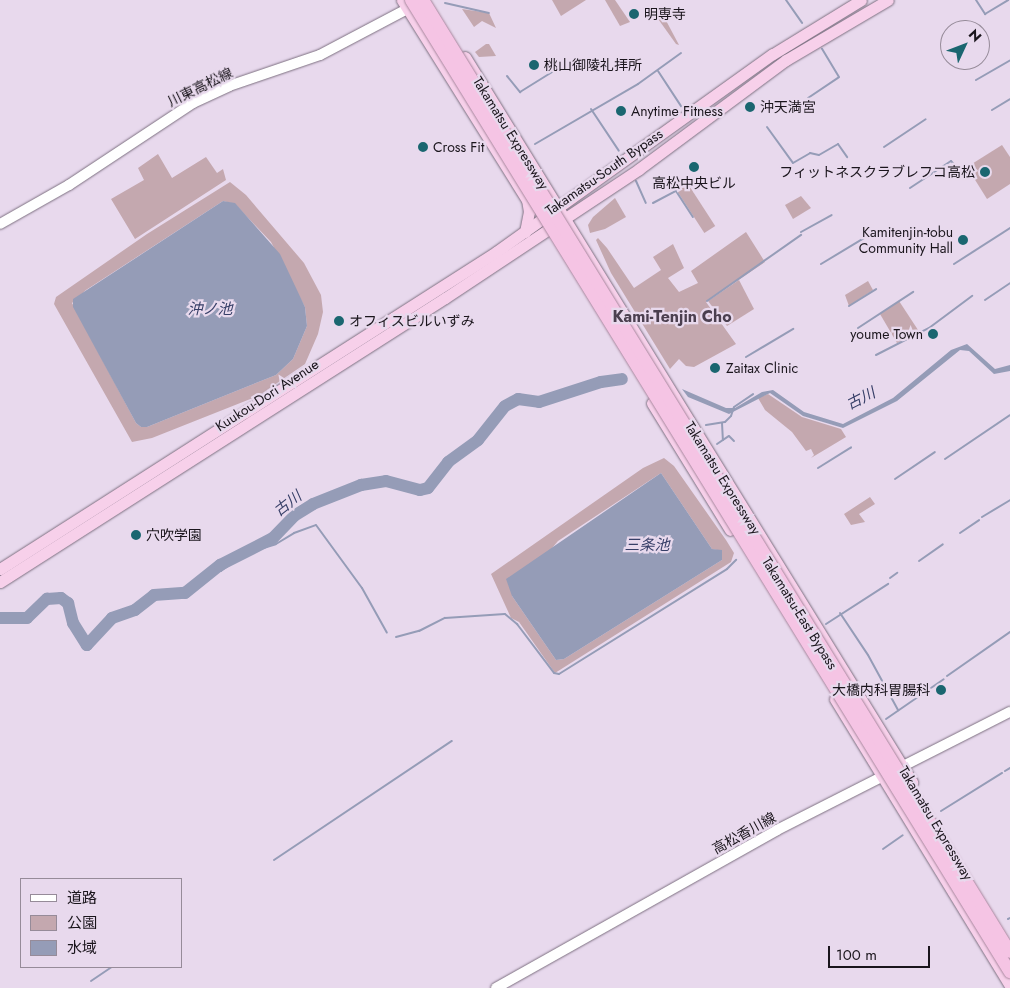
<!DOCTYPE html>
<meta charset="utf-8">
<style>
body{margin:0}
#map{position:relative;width:1010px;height:988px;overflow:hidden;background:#e8d9ed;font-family:Jost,"Noto Sans JP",sans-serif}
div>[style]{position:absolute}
.green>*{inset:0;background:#c4a8af;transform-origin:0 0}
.water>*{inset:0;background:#959cb7}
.stream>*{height:2px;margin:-1px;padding:0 1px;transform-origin:1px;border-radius:1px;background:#959cb7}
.river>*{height:12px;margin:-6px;padding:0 6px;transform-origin:6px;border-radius:6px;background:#959cb7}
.roads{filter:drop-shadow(0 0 1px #7d7081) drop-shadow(0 0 1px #7d7081)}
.secondary>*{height:10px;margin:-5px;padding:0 5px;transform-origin:5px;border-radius:5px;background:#fff}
.trunk>*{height:11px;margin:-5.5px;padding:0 5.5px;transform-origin:5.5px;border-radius:5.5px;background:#f7d0ea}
.bridges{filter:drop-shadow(0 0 1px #a8879e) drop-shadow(0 0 1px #a8879e)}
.motorway-bridge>*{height:12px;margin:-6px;padding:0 6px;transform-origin:6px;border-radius:6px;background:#f5c4e4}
.dots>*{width:14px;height:14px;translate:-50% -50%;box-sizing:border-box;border:2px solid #e8d9ed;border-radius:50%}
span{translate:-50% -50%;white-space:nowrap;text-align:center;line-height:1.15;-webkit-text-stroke:4.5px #e8d9ed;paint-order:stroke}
.poi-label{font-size:14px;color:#1a151c}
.left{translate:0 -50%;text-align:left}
.right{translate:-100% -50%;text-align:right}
.street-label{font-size:14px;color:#1a151c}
.water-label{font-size:15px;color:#363e67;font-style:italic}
.quarter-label{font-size:16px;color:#4b3f4f;font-weight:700}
.legend{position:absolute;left:20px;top:878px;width:162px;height:90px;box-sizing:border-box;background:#e8d9ed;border:1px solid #968b99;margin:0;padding:6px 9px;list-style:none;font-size:15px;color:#1a151c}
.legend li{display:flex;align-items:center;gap:10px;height:25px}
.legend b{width:25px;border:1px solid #968b99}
.north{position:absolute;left:940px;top:20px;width:50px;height:50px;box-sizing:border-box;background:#e8d9ed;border:1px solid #968b99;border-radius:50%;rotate:47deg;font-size:14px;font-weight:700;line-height:20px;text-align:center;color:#1a151c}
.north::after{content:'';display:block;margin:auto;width:18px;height:22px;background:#1a6670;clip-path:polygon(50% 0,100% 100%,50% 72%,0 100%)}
.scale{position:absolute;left:828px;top:946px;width:102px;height:22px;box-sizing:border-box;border:2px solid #1a151c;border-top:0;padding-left:6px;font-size:15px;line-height:18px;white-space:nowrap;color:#1a151c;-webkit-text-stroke:4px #e8d9ed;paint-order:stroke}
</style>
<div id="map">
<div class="green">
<div style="clip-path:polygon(552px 0,586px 0,561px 16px)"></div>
<div style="clip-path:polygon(605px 0,615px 0,630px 22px,620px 26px)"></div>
<div style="clip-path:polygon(462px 9px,489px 13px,496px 28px,482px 21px,474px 27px)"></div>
<div style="clip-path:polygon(658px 11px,662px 13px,679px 45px,676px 44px,656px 16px)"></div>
<div style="clip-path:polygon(486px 44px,489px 44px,496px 56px,479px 57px,475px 52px)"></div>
<div style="clip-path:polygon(1002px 145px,1010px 157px,1010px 184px,987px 199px,967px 167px)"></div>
<div style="clip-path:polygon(158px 154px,172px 178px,206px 157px,217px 173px,223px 169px,226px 180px,135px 239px,111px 199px,144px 180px,138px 168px)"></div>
<div style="clip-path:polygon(evenodd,230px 182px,246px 195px,304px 263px,321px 295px,323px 312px,318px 334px,305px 364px,258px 396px,152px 438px,132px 442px,54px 304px,56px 297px,147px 234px,230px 182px,223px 201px,235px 204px,271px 242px,305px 307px,307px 326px,293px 359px,276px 375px,147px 427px,141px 427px,136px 423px,72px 303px,86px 290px,223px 201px)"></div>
<div style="left:688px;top:184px;width:50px;height:13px;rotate:57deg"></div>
<div style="clip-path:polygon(801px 196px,811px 208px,793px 219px,785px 205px)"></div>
<div style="clip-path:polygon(615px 198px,626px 217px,605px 229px,590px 233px,588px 225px,593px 217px)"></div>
<div style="clip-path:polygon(746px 232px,765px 262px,706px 302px,736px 344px,694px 367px,686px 366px,679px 359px,670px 369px,611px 273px,596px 240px,598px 238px,607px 248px,634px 288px,661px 270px,653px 257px,673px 244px,684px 268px,668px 278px,679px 292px,698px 283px,691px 271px)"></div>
<div style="clip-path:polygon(739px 280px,754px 309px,727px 326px,708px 301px)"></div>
<div style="clip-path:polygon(868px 281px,873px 290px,849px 306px,845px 295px)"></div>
<div style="clip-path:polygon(899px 301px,920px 333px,897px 343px,880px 314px)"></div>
<div style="clip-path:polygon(768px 394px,802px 417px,841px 429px,846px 437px,811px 458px,814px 455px,811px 449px,806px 451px,792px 432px,765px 410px,758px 398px)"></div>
<div style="clip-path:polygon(evenodd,664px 458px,674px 466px,726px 540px,734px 553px,731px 562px,555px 673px,519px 622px,511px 618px,491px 574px,643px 468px,664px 458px,661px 473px,712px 549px,722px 551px,722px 560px,564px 659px,556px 660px,512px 596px,558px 541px,661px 473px)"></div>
<div style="clip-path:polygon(870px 497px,875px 504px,859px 514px,865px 522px,851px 525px,844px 514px)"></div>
</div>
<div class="water">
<div style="clip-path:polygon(223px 201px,235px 203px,280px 254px,305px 307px,307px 326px,293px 359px,276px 375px,147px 427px,141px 427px,136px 423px,73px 307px,73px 299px)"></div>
<div style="clip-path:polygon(967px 344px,995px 369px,1010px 365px,1010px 371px,994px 374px,969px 351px,960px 350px,897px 401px,843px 428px,803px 416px,770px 393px,729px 414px,688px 397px,682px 389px,726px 408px,735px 408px,762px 392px,773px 390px,804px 412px,843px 424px,893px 398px,951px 350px)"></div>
<div style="clip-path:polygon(661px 473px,712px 549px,722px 550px,722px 560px,564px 659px,556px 660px,512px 596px,506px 579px)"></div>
</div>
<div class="stream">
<div style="left:786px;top:0;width:28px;rotate:55deg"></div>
<div style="left:976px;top:0;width:17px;rotate:57deg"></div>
<div style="left:985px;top:14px;width:27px;rotate:-31deg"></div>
<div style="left:445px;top:3px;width:45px;rotate:12.8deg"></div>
<div style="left:951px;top:30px;width:10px;rotate:-29deg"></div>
<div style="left:960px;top:25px;width:3px;rotate:72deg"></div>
<div style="left:658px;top:71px;width:42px;rotate:56.7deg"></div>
<div style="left:507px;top:76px;width:21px;rotate:51deg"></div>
<div style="left:520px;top:92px;width:53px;rotate:-31.9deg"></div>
<div style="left:976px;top:80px;width:39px;rotate:-30deg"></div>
<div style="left:808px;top:98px;width:37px;rotate:-34deg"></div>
<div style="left:839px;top:77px;width:33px;rotate:-121deg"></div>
<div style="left:591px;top:109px;width:50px;rotate:56.3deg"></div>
<div style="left:992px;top:110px;width:21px;rotate:-31deg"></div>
<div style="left:767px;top:127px;width:44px;rotate:54.2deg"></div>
<div style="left:793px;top:163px;width:20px;rotate:-30deg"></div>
<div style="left:810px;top:153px;width:9px;rotate:13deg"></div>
<div style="left:819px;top:155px;width:22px;rotate:-30deg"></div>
<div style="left:838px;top:144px;width:16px;rotate:55deg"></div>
<div style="left:535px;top:144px;width:119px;rotate:-30.2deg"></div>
<div style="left:638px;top:84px;width:53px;rotate:-35.8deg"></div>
<div style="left:884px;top:147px;width:50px;rotate:-33.7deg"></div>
<div style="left:636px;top:181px;width:24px;rotate:66deg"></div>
<div style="left:910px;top:188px;width:49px;rotate:-33.4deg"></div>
<div style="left:951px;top:161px;width:11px;rotate:49deg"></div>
<div style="left:653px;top:203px;width:26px;rotate:-28deg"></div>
<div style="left:676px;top:191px;width:31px;rotate:57deg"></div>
<div style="left:801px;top:232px;width:35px;rotate:-29deg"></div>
<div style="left:821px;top:264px;width:52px;rotate:-31deg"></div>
<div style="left:954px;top:264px;width:67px;rotate:-32.7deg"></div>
<div style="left:985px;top:300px;width:30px;rotate:-34deg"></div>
<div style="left:707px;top:301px;width:115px;rotate:-35.1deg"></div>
<div style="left:849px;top:306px;width:32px;rotate:-32deg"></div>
<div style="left:858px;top:328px;width:66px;rotate:-33.2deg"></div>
<div style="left:876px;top:355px;width:59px;rotate:-27deg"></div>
<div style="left:929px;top:328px;width:54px;rotate:-36.7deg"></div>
<div style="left:746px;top:357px;width:55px;rotate:-30.8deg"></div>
<div style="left:722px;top:423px;width:17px;rotate:87deg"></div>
<div style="left:706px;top:425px;width:19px;rotate:-9deg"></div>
<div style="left:725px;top:422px;width:8px;rotate:-45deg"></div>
<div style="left:731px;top:416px;width:9px;rotate:-72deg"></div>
<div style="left:734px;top:407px;width:23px;rotate:-34deg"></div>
<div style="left:717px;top:444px;width:14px;rotate:-34deg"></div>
<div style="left:729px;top:436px;width:7px;rotate:45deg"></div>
<div style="left:945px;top:459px;width:78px;rotate:-34.1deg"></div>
<div style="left:818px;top:468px;width:39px;rotate:-32deg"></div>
<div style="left:895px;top:479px;width:48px;rotate:-34deg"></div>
<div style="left:982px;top:517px;width:33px;rotate:-31deg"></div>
<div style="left:960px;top:533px;width:23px;rotate:-34deg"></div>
<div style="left:919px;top:561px;width:29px;rotate:-35deg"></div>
<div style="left:214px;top:569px;width:7px;rotate:16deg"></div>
<div style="left:221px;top:571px;width:32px;rotate:-35deg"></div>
<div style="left:247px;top:553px;width:30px;rotate:-17deg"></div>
<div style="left:276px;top:544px;width:21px;rotate:-31deg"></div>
<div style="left:294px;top:533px;width:23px;rotate:-20deg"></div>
<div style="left:316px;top:525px;width:78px;rotate:53.9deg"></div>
<div style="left:362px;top:588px;width:51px;rotate:60.9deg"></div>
<div style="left:890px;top:578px;width:9px;rotate:-36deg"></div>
<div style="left:840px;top:613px;width:50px;rotate:56.3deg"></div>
<div style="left:868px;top:655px;width:63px;rotate:61.4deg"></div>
<div style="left:826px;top:624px;width:74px;rotate:-32.8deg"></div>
<div style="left:396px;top:637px;width:24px;rotate:-15deg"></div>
<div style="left:419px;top:631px;width:29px;rotate:-27deg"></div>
<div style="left:445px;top:618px;width:60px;rotate:-3.8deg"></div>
<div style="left:505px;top:614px;width:16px;rotate:40deg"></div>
<div style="left:517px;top:624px;width:61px;rotate:52.9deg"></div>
<div style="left:554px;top:673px;width:5px;rotate:11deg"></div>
<div style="left:559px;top:674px;width:198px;rotate:-32deg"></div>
<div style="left:727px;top:569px;width:13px;rotate:-45deg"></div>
<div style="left:947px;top:676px;width:77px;rotate:-34.9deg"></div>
<div style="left:886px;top:719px;width:70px;rotate:-34.6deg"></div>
<div style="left:1005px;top:771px;width:6px;rotate:-31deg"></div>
<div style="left:941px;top:811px;width:72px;rotate:-31.9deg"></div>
<div style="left:883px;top:849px;width:24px;rotate:-35deg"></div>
<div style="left:274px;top:860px;width:214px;rotate:-33.8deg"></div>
<div style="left:1008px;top:919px;width:2px;rotate:-27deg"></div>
<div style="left:91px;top:981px;width:25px;rotate:-34deg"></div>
</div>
<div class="river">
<div style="left:0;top:618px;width:27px"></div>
<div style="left:27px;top:618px;width:28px;rotate:-44deg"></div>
<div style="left:47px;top:599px;width:14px;rotate:-4deg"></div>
<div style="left:61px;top:598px;width:9px;rotate:36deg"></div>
<div style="left:68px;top:603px;width:21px;rotate:76deg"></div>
<div style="left:73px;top:623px;width:26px;rotate:58deg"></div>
<div style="left:87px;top:645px;width:37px;rotate:-47deg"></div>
<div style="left:112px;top:618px;width:24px;rotate:-19deg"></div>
<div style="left:135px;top:610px;width:24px;rotate:-38deg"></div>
<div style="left:154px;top:595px;width:31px;rotate:-4deg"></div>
<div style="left:185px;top:593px;width:45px;rotate:-38.7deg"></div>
<div style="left:220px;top:565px;width:59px;rotate:-27deg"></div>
<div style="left:273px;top:538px;width:30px;rotate:-46deg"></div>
<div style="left:294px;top:516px;width:22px;rotate:-32deg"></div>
<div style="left:313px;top:504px;width:52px;rotate:-21.6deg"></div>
<div style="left:361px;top:485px;width:25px;rotate:-9deg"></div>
<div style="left:386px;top:481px;width:35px;rotate:15deg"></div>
<div style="left:420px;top:490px;width:8px;rotate:-14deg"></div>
<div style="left:428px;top:488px;width:33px;rotate:-52deg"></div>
<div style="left:448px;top:462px;width:37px;rotate:-36deg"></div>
<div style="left:478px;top:440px;width:43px;rotate:-51.5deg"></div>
<div style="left:505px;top:406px;width:15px;rotate:-28deg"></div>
<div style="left:518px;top:399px;width:21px;rotate:8deg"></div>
<div style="left:539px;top:402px;width:65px;rotate:-17.9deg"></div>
<div style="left:601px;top:382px;width:21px;rotate:-8deg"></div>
</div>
<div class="roads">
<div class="secondary">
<div style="left:0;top:224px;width:79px;rotate:-29.5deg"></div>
<div style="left:69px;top:185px;width:149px;rotate:-33.5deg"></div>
<div style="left:193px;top:103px;width:40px;rotate:-25deg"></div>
<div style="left:229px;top:86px;width:96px;rotate:-18.8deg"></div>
<div style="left:320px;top:55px;width:105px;rotate:-27.8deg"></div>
<div style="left:496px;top:988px;width:322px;rotate:-29.3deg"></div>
<div style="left:777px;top:830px;width:261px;rotate:-26.9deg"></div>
</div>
<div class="trunk">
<div style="left:402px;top:0;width:236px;rotate:58deg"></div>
<div style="left:465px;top:57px;width:852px;rotate:58.34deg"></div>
<div style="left:525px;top:232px;width:20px;rotate:-79deg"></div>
<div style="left:529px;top:212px;width:13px;rotate:-99deg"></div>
<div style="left:652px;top:403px;width:149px;rotate:58.4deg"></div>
<div style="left:0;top:569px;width:589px;rotate:-32.58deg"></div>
<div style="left:496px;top:252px;width:340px;rotate:-35.6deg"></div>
<div style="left:773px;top:54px;width:103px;rotate:-31.5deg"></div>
<div style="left:0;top:582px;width:528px;rotate:-32.55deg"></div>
<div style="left:445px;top:298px;width:233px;rotate:-33.6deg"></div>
<div style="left:639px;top:169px;width:183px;rotate:-36.6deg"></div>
<div style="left:786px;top:60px;width:118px;rotate:-30.5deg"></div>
<div style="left:835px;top:699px;width:336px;rotate:58.6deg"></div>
</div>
</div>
<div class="bridges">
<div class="motorway-bridge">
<div style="left:411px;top:0;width:1142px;rotate:58.36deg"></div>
<div style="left:423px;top:0;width:1118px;rotate:58.34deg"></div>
</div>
</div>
<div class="dots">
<div style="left:634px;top:14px;background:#1a6670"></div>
<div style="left:534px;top:65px;background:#1a6670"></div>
<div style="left:750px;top:107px;background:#1a6670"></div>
<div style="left:621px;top:111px;background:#1a6670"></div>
<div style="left:423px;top:147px;background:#1a6670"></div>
<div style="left:694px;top:167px;background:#1a6670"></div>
<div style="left:985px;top:172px;background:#1a6670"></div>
<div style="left:963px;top:240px;background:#1a6670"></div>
<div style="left:339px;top:321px;background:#1a6670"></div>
<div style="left:933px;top:334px;background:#1a6670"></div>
<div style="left:715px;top:368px;background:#1a6670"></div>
<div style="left:136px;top:535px;background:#1a6670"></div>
<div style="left:941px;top:690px;background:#1a6670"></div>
</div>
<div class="poi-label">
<span class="left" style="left:644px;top:14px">明専寺</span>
<span class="left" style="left:544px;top:65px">桃山御陵礼拝所</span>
<span class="left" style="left:760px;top:107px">沖天満宮</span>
<span class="left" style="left:631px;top:111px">Anytime Fitness</span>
<span class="left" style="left:433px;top:147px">Cross Fit</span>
<span class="right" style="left:975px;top:172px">フィットネスクラブレフコ高松</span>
<span style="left:694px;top:183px">高松中央ビル</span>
<span class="right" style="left:953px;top:240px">Kamitenjin-tobu<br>Community Hall</span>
<span class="left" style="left:349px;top:321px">オフィスビルいずみ</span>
<span class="right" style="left:923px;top:334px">youme Town</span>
<span class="left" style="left:726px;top:368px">Zaitax Clinic</span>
<span class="left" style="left:146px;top:535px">穴吹学園</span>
<span class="right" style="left:930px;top:690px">大橋内科胃腸科</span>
</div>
<div class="street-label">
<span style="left:200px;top:87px;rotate:-26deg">川東高松線</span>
<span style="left:511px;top:133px;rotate:58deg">Takamatsu Expressway</span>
<span style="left:604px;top:172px;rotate:-35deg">Takamatsu-South Bypass</span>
<span style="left:267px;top:395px;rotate:-33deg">Kuukou-Dori Avenue</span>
<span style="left:723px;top:478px;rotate:58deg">Takamatsu Expressway</span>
<span style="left:800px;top:613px;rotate:58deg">Takamatsu-East Bypass</span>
<span style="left:936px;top:823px;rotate:59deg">Takamatsu Expressway</span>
<span style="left:744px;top:833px;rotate:-29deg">高松香川線</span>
</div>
<div class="water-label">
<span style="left:210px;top:310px">沖ノ池</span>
<span style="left:861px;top:399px;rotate:-27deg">古川</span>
<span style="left:288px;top:504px;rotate:-38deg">古川</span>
<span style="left:647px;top:546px">三条池</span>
</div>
<div class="quarter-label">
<span style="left:672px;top:317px">Kami-Tenjin Cho</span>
</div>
<ul class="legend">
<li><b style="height:6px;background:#fff"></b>道路</li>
<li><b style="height:14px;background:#c4a8af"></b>公園</li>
<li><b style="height:14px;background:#959cb7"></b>水域</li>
</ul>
<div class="north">N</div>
<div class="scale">100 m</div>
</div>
